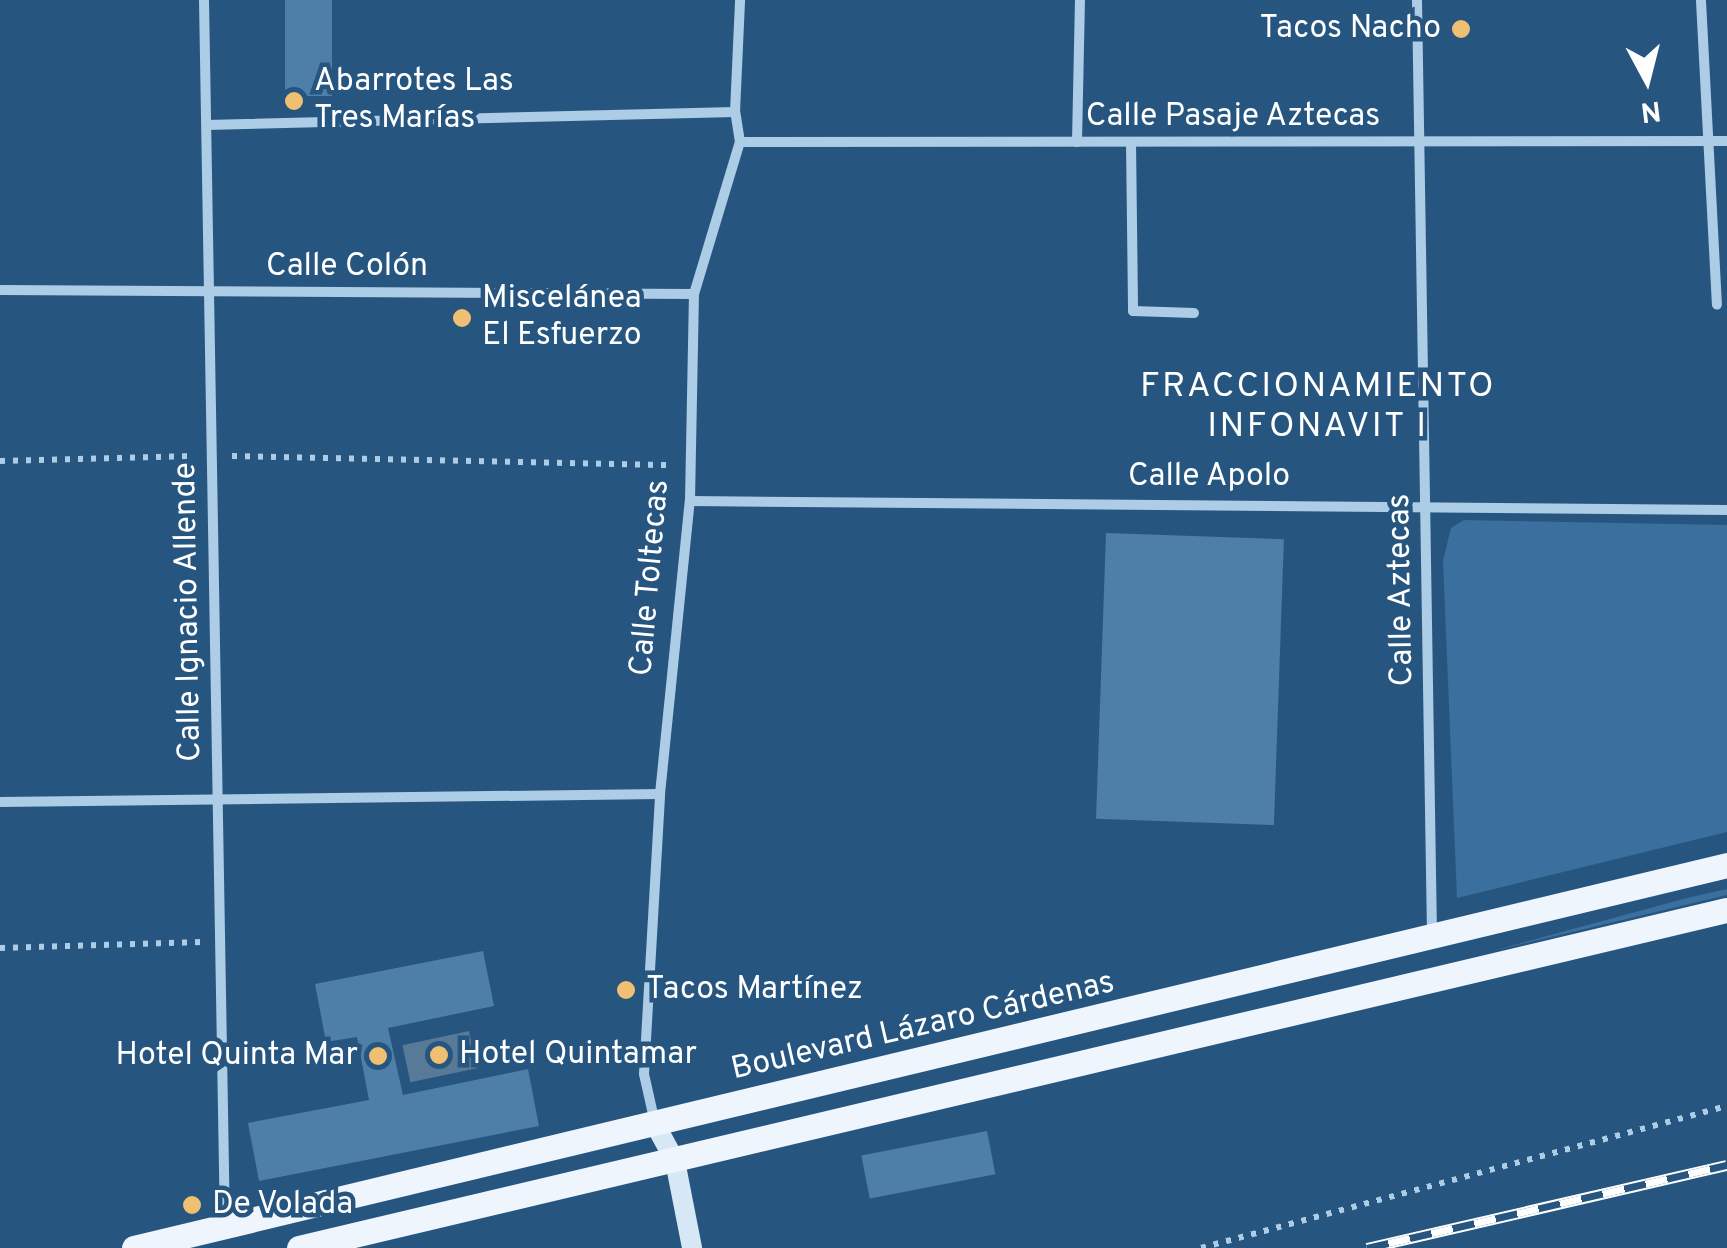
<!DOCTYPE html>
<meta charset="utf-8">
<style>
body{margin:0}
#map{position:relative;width:1727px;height:1248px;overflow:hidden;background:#265680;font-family:Overpass,sans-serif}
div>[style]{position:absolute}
.green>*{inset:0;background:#3b6f9d}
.water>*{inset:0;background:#587a97;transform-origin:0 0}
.building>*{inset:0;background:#4e7fa8;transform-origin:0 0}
.path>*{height:6px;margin-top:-3px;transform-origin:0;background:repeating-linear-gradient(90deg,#adcce6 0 5px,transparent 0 13px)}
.street>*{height:10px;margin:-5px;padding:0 5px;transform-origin:5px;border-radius:5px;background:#adcce6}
.secondary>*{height:20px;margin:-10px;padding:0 10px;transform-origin:10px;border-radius:10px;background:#d6e7f5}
.primary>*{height:25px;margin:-12.5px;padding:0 12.5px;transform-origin:12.5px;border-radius:12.5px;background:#eef5fd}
.rail>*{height:11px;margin-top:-5.5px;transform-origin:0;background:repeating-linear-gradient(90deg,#265680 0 22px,#fff 0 44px);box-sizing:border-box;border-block:2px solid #fff}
.dots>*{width:28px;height:28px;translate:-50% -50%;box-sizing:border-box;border:5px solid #265680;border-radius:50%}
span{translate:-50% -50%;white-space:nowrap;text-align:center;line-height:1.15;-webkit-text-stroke:9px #265680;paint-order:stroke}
.poi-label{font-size:32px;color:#fff}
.right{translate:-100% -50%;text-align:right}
.left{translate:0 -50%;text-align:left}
.street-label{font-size:32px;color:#fff}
.neighbourhood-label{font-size:35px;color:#fff;letter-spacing:2.5px}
.north{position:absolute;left:1597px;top:30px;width:100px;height:100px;-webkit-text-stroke:8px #265680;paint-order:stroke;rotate:173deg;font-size:28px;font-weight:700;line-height:40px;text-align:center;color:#fff}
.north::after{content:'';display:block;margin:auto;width:35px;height:45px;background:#fff;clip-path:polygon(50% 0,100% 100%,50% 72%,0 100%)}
</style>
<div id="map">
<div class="green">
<div style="clip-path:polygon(1464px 520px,1727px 525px,1727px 832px,1457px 898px,1443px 561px,1451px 528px)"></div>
<div style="clip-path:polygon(1727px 889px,1727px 895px,1488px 952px,1687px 898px)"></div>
</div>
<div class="water">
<div style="left:469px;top:1031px;width:38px;height:68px;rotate:78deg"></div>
</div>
<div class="building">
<div style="left:285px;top:0;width:47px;height:96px"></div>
<div style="left:1106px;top:533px;width:178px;height:286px;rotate:2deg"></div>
<div style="clip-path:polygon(483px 951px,494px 1006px,388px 1028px,403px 1095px,528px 1069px,539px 1126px,259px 1181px,248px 1123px,369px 1100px,357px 1037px,326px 1042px,315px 984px)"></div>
<div style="left:987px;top:1131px;width:44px;height:128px;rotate:79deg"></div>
</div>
<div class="path">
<div style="left:232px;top:456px;width:442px;rotate:1.2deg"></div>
<div style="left:0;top:461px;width:194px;rotate:-1.5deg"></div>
<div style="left:0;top:948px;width:202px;rotate:-1.7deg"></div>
<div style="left:1201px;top:1248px;width:545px;rotate:-15.11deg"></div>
</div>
<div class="street">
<div style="left:204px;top:0;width:1223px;rotate:89.02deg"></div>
<div style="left:1417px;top:0;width:932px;rotate:89.08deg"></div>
<div style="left:1701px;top:1px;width:304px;rotate:87deg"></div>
<div style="left:207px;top:125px;width:528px;rotate:-1.41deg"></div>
<div style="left:740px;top:142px;width:987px;rotate:-0.06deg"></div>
<div style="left:1077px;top:142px;width:142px;rotate:-88.8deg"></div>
<div style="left:1131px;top:142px;width:169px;rotate:89.3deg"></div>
<div style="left:1133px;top:311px;width:61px;rotate:1.9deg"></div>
<div style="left:0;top:290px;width:694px;rotate:0.33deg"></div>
<div style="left:690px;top:501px;width:1037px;rotate:0.5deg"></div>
<div style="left:0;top:802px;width:660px;rotate:-0.69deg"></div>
<div style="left:655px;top:1123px;width:50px;rotate:-102.7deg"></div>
<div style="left:644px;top:1074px;width:280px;rotate:-86.7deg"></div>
<div style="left:660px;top:794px;width:295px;rotate:-84.2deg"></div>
<div style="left:690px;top:501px;width:207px;rotate:-88.9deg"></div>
<div style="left:694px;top:294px;width:159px;rotate:-73.2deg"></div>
<div style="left:740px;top:142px;width:30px;rotate:-99deg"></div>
<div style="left:735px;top:112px;width:112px;rotate:-87.4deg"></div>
</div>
<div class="secondary">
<div style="left:655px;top:1124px;width:42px;rotate:61.6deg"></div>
<div style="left:675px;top:1161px;width:89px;rotate:78.9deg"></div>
</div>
<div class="primary">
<div style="left:134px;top:1248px;width:1638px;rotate:-13.52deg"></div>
<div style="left:299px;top:1248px;width:1467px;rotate:-13.32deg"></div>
</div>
<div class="rail">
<div style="left:1367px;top:1248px;width:369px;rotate:-13deg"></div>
</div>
<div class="dots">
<div style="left:1461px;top:29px;background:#efbf72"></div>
<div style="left:294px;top:101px;background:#efbf72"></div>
<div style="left:462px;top:318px;background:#efbf72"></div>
<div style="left:626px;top:990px;background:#efbf72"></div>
<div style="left:439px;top:1055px;background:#efbf72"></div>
<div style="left:378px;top:1056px;background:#efbf72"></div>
<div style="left:192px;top:1205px;background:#efbf72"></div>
</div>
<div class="poi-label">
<span class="right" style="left:1441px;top:29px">Tacos Nacho</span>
<span class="left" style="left:314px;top:101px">Abarrotes Las<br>Tres Marías</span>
<span class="left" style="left:482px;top:318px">Miscelánea<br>El Esfuerzo</span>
<span class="left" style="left:646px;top:990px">Tacos Martínez</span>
<span class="left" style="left:459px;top:1055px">Hotel Quintamar</span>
<span class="right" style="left:358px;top:1056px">Hotel Quinta Mar</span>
<span class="left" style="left:212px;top:1205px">De Volada</span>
</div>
<div class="street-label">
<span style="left:1233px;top:117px">Calle Pasaje Aztecas</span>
<span style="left:347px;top:267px">Calle Colón</span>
<span style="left:1209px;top:477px">Calle Apolo</span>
<span style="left:651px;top:578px;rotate:-85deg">Calle Toltecas</span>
<span style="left:1402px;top:590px;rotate:-91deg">Calle Aztecas</span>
<span style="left:189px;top:612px;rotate:-91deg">Calle Ignacio Allende</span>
<span style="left:923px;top:1027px;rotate:-13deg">Boulevard Lázaro Cárdenas</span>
</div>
<div class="neighbourhood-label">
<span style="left:1318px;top:407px">FRACCIONAMIENTO<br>INFONAVIT I</span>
</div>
<div class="north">N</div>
</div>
